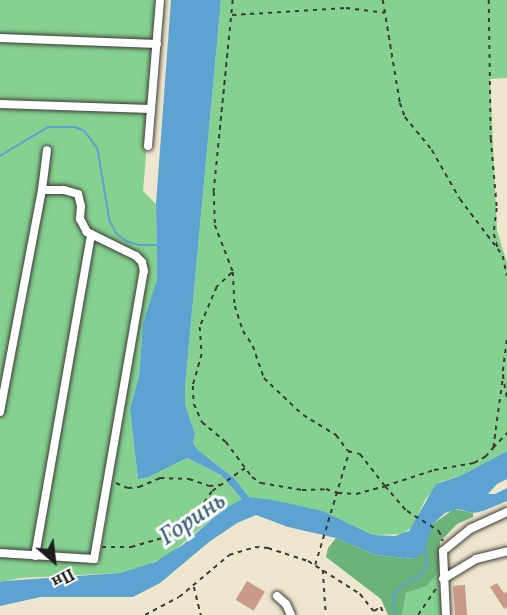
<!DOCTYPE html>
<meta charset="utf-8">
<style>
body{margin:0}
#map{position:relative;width:507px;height:615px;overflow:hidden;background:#efe7cd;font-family:Vollkorn,serif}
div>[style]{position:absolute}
.green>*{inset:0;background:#85d18f}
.forest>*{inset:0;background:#6cb37a}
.water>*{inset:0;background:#5da3d2}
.stream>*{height:1.5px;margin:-0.75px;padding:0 0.75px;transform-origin:0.75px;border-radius:0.75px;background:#5da3d2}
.building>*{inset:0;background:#ca9b8a;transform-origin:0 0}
.path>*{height:1.5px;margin-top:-0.75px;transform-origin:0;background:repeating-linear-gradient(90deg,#3c3a37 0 4.5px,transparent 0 9px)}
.roads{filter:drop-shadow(0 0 2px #3c3a37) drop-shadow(0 0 2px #3c3a37)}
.minor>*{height:8px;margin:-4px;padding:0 4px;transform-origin:4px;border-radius:4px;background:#fff}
span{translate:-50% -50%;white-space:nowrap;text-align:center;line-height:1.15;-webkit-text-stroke:6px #fff;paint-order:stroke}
.water-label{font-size:26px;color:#3c6077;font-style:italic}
.north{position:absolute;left:24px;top:531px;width:60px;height:60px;-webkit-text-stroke:4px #fff;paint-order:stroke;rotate:152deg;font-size:16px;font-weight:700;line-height:24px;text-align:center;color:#1c1c1c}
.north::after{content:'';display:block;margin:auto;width:21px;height:27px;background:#1c1c1c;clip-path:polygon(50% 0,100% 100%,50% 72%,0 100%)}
</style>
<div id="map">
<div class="green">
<div style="clip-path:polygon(0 0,159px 0,143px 191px,156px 204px,157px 280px,143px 323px,139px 376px,130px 409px,138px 478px,149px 477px,187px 458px,221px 475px,242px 499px,222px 510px,169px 555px,144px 566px,120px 573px,21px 578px,0 582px,0 557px,99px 563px,113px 471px,92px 558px,0 551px)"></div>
<div style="clip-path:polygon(221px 0,507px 0,507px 78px,490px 79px,497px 230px,507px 263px,507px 451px,460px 476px,440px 482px,425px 500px,413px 526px,403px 534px,373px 535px,323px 511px,249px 497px,235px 479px,198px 450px,193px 443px,195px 434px,185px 404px,185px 387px)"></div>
<div style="clip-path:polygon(439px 572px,442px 615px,402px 615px,406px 593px,427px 586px)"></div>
</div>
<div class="forest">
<div style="clip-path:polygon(454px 509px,473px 513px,473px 517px,457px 524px,440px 542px,439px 572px,427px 586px,406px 593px,402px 615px,388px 615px,381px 599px,326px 557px,328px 548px,336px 538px,375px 555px,414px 559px,433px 524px)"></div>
</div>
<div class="water">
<div style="clip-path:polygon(171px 0,221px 0,185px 387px,185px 404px,195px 434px,193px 443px,198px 450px,235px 479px,249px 497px,273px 500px,323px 511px,373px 535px,395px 536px,409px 531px,436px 484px,460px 476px,507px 451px,507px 479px,497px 484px,488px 494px,495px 494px,507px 488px,507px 501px,483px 511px,473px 513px,457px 509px,445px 513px,433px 524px,423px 553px,414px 559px,375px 555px,336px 538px,288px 527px,256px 515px,237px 523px,209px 542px,160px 583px,133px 597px,41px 597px,0 606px,0 582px,4px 581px,120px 573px,155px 562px,184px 544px,222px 510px,242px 499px,221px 475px,187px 458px,149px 477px,138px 479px,130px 409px,139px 376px,143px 323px,157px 279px,156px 204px)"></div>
</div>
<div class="stream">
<div style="left:0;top:156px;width:56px;rotate:-31.1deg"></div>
<div style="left:48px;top:127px;width:27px"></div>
<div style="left:75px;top:127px;width:11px;rotate:22deg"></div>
<div style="left:85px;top:131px;width:22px;rotate:54deg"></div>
<div style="left:98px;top:149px;width:73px;rotate:80.5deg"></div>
<div style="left:110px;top:221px;width:15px;rotate:62deg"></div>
<div style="left:117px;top:234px;width:12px;rotate:35deg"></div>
<div style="left:127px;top:241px;width:13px;rotate:18deg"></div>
<div style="left:139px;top:245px;width:18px"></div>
<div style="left:395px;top:615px;width:20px;rotate:-96deg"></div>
<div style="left:393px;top:595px;width:13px;rotate:-45deg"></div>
<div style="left:402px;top:586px;width:20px;rotate:-30deg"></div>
<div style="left:419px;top:576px;width:13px;rotate:-51deg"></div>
<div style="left:427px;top:566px;width:22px;rotate:-95deg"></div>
</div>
<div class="building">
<div style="left:247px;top:581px;width:21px;height:22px;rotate:31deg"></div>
<div style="clip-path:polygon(497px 583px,504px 593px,507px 592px,507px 607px,504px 609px,490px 587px)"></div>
<div style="left:465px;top:585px;width:30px;height:12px;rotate:86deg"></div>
</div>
<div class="path">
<div style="left:233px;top:0;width:193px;rotate:95.7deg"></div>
<div style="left:214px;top:192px;width:33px;rotate:88deg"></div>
<div style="left:215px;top:225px;width:50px;rotate:69deg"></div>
<div style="left:233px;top:272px;width:34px;rotate:87deg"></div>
<div style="left:235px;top:306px;width:26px;rotate:72deg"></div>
<div style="left:243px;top:331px;width:18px;rotate:56deg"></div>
<div style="left:253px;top:346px;width:34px;rotate:71deg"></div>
<div style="left:264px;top:378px;width:54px;rotate:43.5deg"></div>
<div style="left:303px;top:415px;width:39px;rotate:31deg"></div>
<div style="left:336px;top:435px;width:20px;rotate:53deg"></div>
<div style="left:348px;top:451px;width:12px;rotate:14deg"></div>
<div style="left:360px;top:454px;width:41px;rotate:52deg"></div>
<div style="left:385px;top:486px;width:52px;rotate:-18.1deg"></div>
<div style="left:434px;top:470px;width:41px;rotate:-9.9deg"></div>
<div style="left:474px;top:463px;width:13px;rotate:-29deg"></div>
<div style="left:485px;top:457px;width:12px;rotate:-48deg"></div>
<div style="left:493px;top:448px;width:74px;rotate:-82.2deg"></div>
<div style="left:383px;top:0;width:104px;rotate:80.6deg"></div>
<div style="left:400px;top:103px;width:15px;rotate:70deg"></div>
<div style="left:405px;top:117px;width:43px;rotate:50.7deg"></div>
<div style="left:432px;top:150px;width:56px;rotate:60.3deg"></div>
<div style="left:460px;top:199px;width:63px;rotate:52.8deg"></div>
<div style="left:489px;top:0;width:139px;rotate:89.2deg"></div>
<div style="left:491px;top:139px;width:69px;rotate:85deg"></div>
<div style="left:497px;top:208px;width:26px;rotate:97deg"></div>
<div style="left:494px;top:234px;width:16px;rotate:75deg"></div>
<div style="left:498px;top:249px;width:9px;rotate:54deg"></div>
<div style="left:503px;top:256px;width:20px;rotate:79deg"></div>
<div style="left:232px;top:15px;width:114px;rotate:-3.5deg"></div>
<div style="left:346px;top:8px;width:39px;rotate:7deg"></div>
<div style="left:232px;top:273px;width:21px;rotate:137deg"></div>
<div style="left:217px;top:287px;width:43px;rotate:113deg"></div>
<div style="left:200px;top:327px;width:27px;rotate:86deg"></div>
<div style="left:202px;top:354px;width:33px;rotate:106deg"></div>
<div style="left:193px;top:386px;width:18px;rotate:87deg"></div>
<div style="left:194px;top:404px;width:20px;rotate:66deg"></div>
<div style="left:202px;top:422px;width:31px;rotate:40deg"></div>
<div style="left:226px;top:442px;width:44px;rotate:53.4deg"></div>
<div style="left:252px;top:477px;width:11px;rotate:34deg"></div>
<div style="left:261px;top:483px;width:42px;rotate:9.7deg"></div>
<div style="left:302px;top:490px;width:24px;rotate:-2deg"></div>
<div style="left:326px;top:489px;width:13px;rotate:18deg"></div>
<div style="left:338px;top:493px;width:18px;rotate:3deg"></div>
<div style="left:356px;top:494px;width:30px;rotate:-15deg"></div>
<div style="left:385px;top:486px;width:33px;rotate:49deg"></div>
<div style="left:407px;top:511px;width:38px;rotate:32deg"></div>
<div style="left:439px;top:531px;width:11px;rotate:68deg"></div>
<div style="left:507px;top:340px;width:35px;rotate:97deg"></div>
<div style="left:503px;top:375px;width:23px;rotate:80deg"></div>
<div style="left:493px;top:448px;width:21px;rotate:-47deg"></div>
<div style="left:116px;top:483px;width:13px;rotate:23deg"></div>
<div style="left:128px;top:488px;width:11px;rotate:-5deg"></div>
<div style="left:139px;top:487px;width:23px;rotate:-23deg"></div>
<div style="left:160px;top:478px;width:29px;rotate:2deg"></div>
<div style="left:189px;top:479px;width:21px;rotate:19deg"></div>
<div style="left:209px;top:486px;width:11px;rotate:-5deg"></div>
<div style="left:102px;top:547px;width:29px"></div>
<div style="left:131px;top:547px;width:37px;rotate:-16deg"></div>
<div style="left:167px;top:537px;width:42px;rotate:-40.2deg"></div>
<div style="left:199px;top:510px;width:23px;rotate:-56deg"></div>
<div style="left:212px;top:491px;width:40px;rotate:-34.9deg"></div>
<div style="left:315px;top:565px;width:118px;rotate:-73.3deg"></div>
<div style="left:323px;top:570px;width:45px;rotate:86.2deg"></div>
<div style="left:194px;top:587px;width:29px;rotate:76deg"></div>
<div style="left:145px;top:615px;width:38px;rotate:-28deg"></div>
<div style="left:179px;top:597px;width:65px;rotate:-40deg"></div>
<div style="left:229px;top:555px;width:27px;rotate:-17deg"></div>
<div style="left:255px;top:547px;width:13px;rotate:4deg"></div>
<div style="left:268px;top:548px;width:42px;rotate:18deg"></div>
<div style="left:308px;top:561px;width:62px;rotate:32.4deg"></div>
<div style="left:360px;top:594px;width:22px;rotate:51deg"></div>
<div style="left:374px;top:611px;width:8px;rotate:-30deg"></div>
<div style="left:381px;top:607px;width:9px;rotate:69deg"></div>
<div style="left:418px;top:615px;width:34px;rotate:-56deg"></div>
</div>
<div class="roads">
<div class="minor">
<div style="left:0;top:38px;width:157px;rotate:2.2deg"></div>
<div style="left:0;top:104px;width:151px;rotate:1.9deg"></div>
<div style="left:148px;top:146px;width:146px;rotate:-85.3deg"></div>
<div style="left:0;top:412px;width:226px;rotate:-79.3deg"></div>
<div style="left:42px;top:190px;width:40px;rotate:-82.9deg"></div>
<div style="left:0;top:553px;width:94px;rotate:3.7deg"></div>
<div style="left:94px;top:559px;width:292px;rotate:-80.2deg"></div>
<div style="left:144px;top:271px;width:9px;rotate:-103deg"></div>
<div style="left:142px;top:262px;width:8px;rotate:-135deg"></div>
<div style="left:136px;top:256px;width:55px;rotate:-153.9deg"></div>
<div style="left:87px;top:232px;width:15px;rotate:-118deg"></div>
<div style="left:80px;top:219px;width:13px;rotate:-86deg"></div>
<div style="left:81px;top:206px;width:12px;rotate:-104deg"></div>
<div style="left:78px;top:194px;width:15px;rotate:-164deg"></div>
<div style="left:64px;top:190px;width:22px;rotate:180deg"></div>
<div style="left:35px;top:556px;width:327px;rotate:-80.1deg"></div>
<div style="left:443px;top:579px;width:39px;rotate:-31deg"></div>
<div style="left:476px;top:559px;width:32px;rotate:-14deg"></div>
<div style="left:277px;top:596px;width:12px;rotate:42deg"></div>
<div style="left:286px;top:604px;width:12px;rotate:66deg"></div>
<div style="left:446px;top:615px;width:64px;rotate:-92.7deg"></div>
<div style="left:443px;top:551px;width:35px;rotate:-39deg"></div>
<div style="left:470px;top:529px;width:41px;rotate:-24.7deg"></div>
</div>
</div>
<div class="water-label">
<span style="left:193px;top:520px;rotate:-34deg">Горинь</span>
</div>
<div class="north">Пн</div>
</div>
